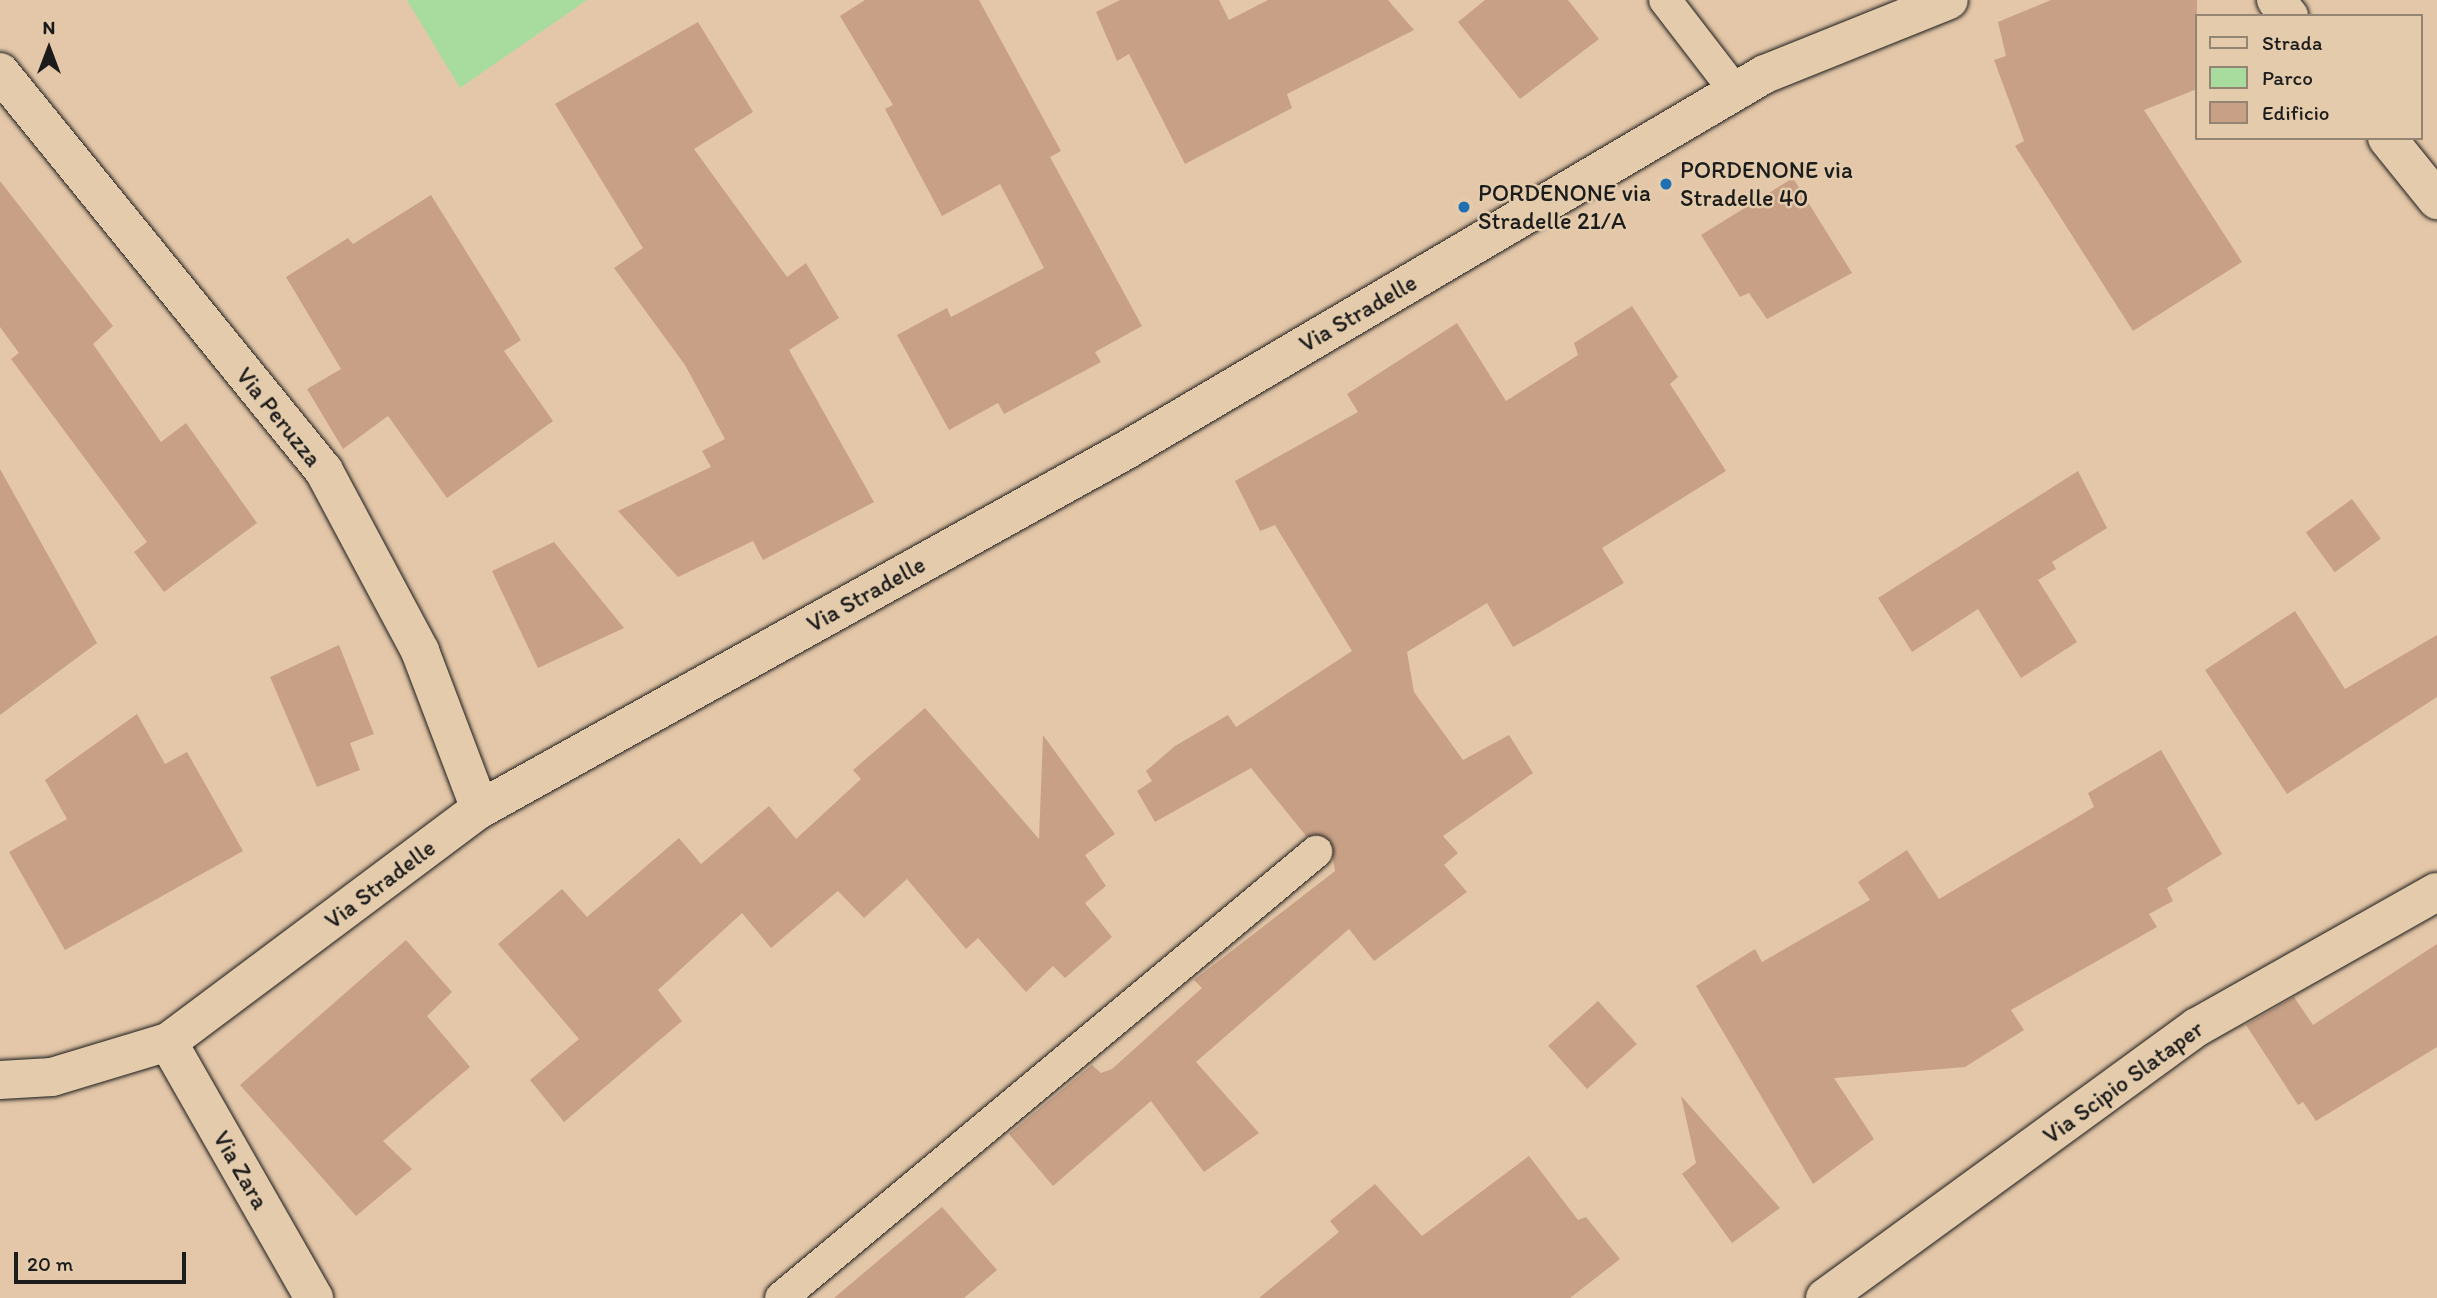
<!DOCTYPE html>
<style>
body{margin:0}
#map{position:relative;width:2437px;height:1298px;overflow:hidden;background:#e4c7a8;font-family:Itim,sans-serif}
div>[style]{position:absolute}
.green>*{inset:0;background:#a8dc9e}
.building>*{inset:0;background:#c8a086;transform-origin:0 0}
.roads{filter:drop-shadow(0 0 2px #1c1c1c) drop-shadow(0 0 2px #1c1c1c)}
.service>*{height:32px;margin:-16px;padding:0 16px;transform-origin:16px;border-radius:16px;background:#e3cbab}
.minor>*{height:38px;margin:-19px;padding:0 19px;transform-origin:19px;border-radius:19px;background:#e3cbab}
.dots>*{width:19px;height:19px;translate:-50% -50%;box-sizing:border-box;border:4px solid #e3cbab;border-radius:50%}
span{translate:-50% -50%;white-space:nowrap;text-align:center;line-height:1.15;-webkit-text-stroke:5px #e3cbab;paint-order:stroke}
.poi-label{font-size:24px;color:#1c1c1c}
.left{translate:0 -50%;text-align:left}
.street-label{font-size:24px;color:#1c1c1c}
.legend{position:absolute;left:2195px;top:14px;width:228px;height:126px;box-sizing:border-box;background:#e3cbab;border:2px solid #938572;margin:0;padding:9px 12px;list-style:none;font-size:21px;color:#1c1c1c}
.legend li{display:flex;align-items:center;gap:14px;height:35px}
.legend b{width:35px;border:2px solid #938572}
.north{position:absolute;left:14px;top:14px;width:70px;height:70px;-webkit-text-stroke:5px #e3cbab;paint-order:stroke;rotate:0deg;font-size:19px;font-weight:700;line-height:28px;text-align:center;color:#1c1c1c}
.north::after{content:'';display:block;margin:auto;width:24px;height:32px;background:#1c1c1c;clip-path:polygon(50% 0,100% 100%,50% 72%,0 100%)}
.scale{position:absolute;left:14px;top:1252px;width:172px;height:32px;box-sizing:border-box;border:4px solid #1c1c1c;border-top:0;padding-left:9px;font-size:21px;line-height:24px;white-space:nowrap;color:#1c1c1c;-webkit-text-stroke:5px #e3cbab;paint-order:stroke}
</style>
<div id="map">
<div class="green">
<div style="clip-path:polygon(407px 0,587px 0,460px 88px)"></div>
</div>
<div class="building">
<div style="clip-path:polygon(865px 0,979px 0,1061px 151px,1050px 157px,1142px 326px,1095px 352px,1101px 362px,1004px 414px,998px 403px,949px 430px,897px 335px,947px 308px,951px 317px,1044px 268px,1000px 184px,942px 216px,885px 109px,893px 105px,840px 16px)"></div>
<div style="clip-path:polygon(1120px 0,1219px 0,1229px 20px,1268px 0,1388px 0,1414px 30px,1287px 94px,1292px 108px,1185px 164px,1129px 54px,1117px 61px,1096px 12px)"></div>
<div style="clip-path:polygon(1485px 0,1568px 0,1599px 39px,1520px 99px,1458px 22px)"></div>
<div style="clip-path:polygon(2051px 0,2197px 0,2197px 89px,2144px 110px,2242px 262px,2133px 331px,2015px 146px,2024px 141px,1994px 60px,2006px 56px,1998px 22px)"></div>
<div style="clip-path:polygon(698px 22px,753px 112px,694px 149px,787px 277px,806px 263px,839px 318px,789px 350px,874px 502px,763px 560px,753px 541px,678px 577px,618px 511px,711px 467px,702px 451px,725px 439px,685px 365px,614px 268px,643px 248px,555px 104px)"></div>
<div style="clip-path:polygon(1793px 178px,1852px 273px,1767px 319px,1749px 293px,1740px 297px,1701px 235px)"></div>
<div style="clip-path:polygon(0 181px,113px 326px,93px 344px,161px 442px,186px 423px,257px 523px,164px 592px,134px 552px,147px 542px,11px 359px,19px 353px,0 327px)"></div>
<div style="clip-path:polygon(431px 195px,521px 340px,504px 351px,553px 421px,447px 498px,388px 416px,343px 449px,307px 389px,341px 369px,286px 277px,348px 238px,353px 244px)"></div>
<div style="clip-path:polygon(1632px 306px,1678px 377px,1670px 384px,1726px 471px,1602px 548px,1624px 583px,1535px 635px,1513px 647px,1487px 603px,1407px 652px,1414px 692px,1463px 760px,1509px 735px,1533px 773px,1443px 836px,1458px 853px,1444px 865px,1467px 892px,1374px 961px,1349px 929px,1196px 1062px,1259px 1133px,1204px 1172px,1151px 1101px,1053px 1186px,1009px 1134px,1092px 1065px,1101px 1073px,1112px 1069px,1202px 988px,1194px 980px,1335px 871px,1330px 841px,1307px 837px,1251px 768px,1155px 822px,1137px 791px,1152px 781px,1146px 771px,1175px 746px,1228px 715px,1236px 727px,1352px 651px,1275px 525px,1260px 531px,1235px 481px,1358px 412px,1347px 394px,1457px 323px,1506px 401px,1578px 355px,1574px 343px)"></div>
<div style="clip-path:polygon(0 469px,97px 643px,0 715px)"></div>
<div style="clip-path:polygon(2078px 471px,2107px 528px,2052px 562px,2056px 569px,2038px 580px,2077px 642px,2021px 678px,1978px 609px,1912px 652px,1878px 598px)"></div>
<div style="left:2352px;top:499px;width:49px;height:57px;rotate:54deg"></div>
<div style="clip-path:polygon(554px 542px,624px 628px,538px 668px,492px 571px)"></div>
<div style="clip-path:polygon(2295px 611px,2345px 689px,2437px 635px,2437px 697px,2287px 794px,2205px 670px)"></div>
<div style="clip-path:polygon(339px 645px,374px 734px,350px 743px,360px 770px,317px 787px,270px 677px)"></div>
<div style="clip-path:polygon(925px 708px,1039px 839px,1043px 735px,1115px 834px,1085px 855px,1106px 886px,1085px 903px,1112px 937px,1065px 978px,1053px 966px,1026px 992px,978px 938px,966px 949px,907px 879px,864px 918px,838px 891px,771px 948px,742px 913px,658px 990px,682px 1021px,564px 1122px,530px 1080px,579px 1039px,498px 944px,562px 889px,587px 917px,679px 838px,701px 864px,769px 806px,796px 839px,861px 779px,853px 770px)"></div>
<div style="clip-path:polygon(137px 714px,165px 764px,187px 752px,243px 851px,65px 950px,9px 852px,67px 819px,45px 780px)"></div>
<div style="clip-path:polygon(2161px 750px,2222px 854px,2167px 888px,2173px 901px,2149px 914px,2157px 927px,2011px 1010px,2024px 1030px,1965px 1067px,1834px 1078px,1874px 1139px,1813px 1184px,1696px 986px,1755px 949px,1762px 962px,1870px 900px,1858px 882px,1907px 850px,1939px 899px,2094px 807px,2088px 793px)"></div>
<div style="clip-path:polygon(406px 940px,452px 992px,427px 1016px,470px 1067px,383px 1141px,412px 1169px,356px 1216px,240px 1085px)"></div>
<div style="clip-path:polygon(2437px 944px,2437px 1047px,2316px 1121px,2303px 1102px,2298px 1105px,2246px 1025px,2294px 997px,2313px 1025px)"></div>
<div style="left:1598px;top:1001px;width:58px;height:67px;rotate:48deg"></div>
<div style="clip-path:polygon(1681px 1096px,1780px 1208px,1732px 1243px,1682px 1174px,1696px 1163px)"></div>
<div style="clip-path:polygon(1529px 1156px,1578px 1220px,1586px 1217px,1620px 1259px,1570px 1298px,1259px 1298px,1339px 1232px,1330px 1221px,1375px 1184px,1422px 1236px)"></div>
<div style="clip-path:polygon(942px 1207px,997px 1270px,964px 1298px,834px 1298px)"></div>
</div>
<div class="roads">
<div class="service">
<div style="left:1665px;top:0;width:115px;rotate:52.4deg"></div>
<div style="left:781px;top:1298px;width:697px;rotate:-39.82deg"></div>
</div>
<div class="minor">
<div style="left:2276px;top:0;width:21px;rotate:51deg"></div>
<div style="left:0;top:72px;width:514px;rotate:50.92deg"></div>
<div style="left:324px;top:471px;width:204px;rotate:61.9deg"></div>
<div style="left:420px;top:651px;width:169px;rotate:69.2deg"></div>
<div style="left:2387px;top:138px;width:80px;rotate:51.1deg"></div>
<div style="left:168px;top:1042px;width:295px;rotate:60.3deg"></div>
<div style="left:0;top:1080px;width:52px;rotate:-3.3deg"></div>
<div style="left:52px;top:1077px;width:121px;rotate:-16.8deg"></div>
<div style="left:168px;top:1042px;width:389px;rotate:-36.8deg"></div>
<div style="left:480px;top:809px;width:741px;rotate:-29.05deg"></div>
<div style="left:1128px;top:449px;width:739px;rotate:-30.49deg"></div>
<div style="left:1765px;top:74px;width:198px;rotate:-21.9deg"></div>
<div style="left:1825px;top:1298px;width:460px;rotate:-36.1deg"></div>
<div style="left:2197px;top:1027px;width:275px;rotate:-29.4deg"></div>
</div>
</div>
<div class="dots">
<div style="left:1666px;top:184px;background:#1f6fb2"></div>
<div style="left:1464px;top:207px;background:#1f6fb2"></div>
</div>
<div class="poi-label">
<span class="left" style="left:1680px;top:184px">PORDENONE via<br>Stradelle 40</span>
<span class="left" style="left:1478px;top:207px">PORDENONE via<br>Stradelle 21/A</span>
</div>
<div class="street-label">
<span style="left:1358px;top:313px;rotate:-30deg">Via Stradelle</span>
<span style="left:279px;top:417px;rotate:51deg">Via Peruzza</span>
<span style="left:866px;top:594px;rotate:-29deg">Via Stradelle</span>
<span style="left:380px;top:884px;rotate:-37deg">Via Stradelle</span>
<span style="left:2123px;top:1082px;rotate:-36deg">Via Scipio Slataper</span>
<span style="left:241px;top:1170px;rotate:60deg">Via Zara</span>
</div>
<ul class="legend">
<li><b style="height:9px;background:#e3cbab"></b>Strada</li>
<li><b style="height:19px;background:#a8dc9e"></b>Parco</li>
<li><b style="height:19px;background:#c8a086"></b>Edificio</li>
</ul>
<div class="north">N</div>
<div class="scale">20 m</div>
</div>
